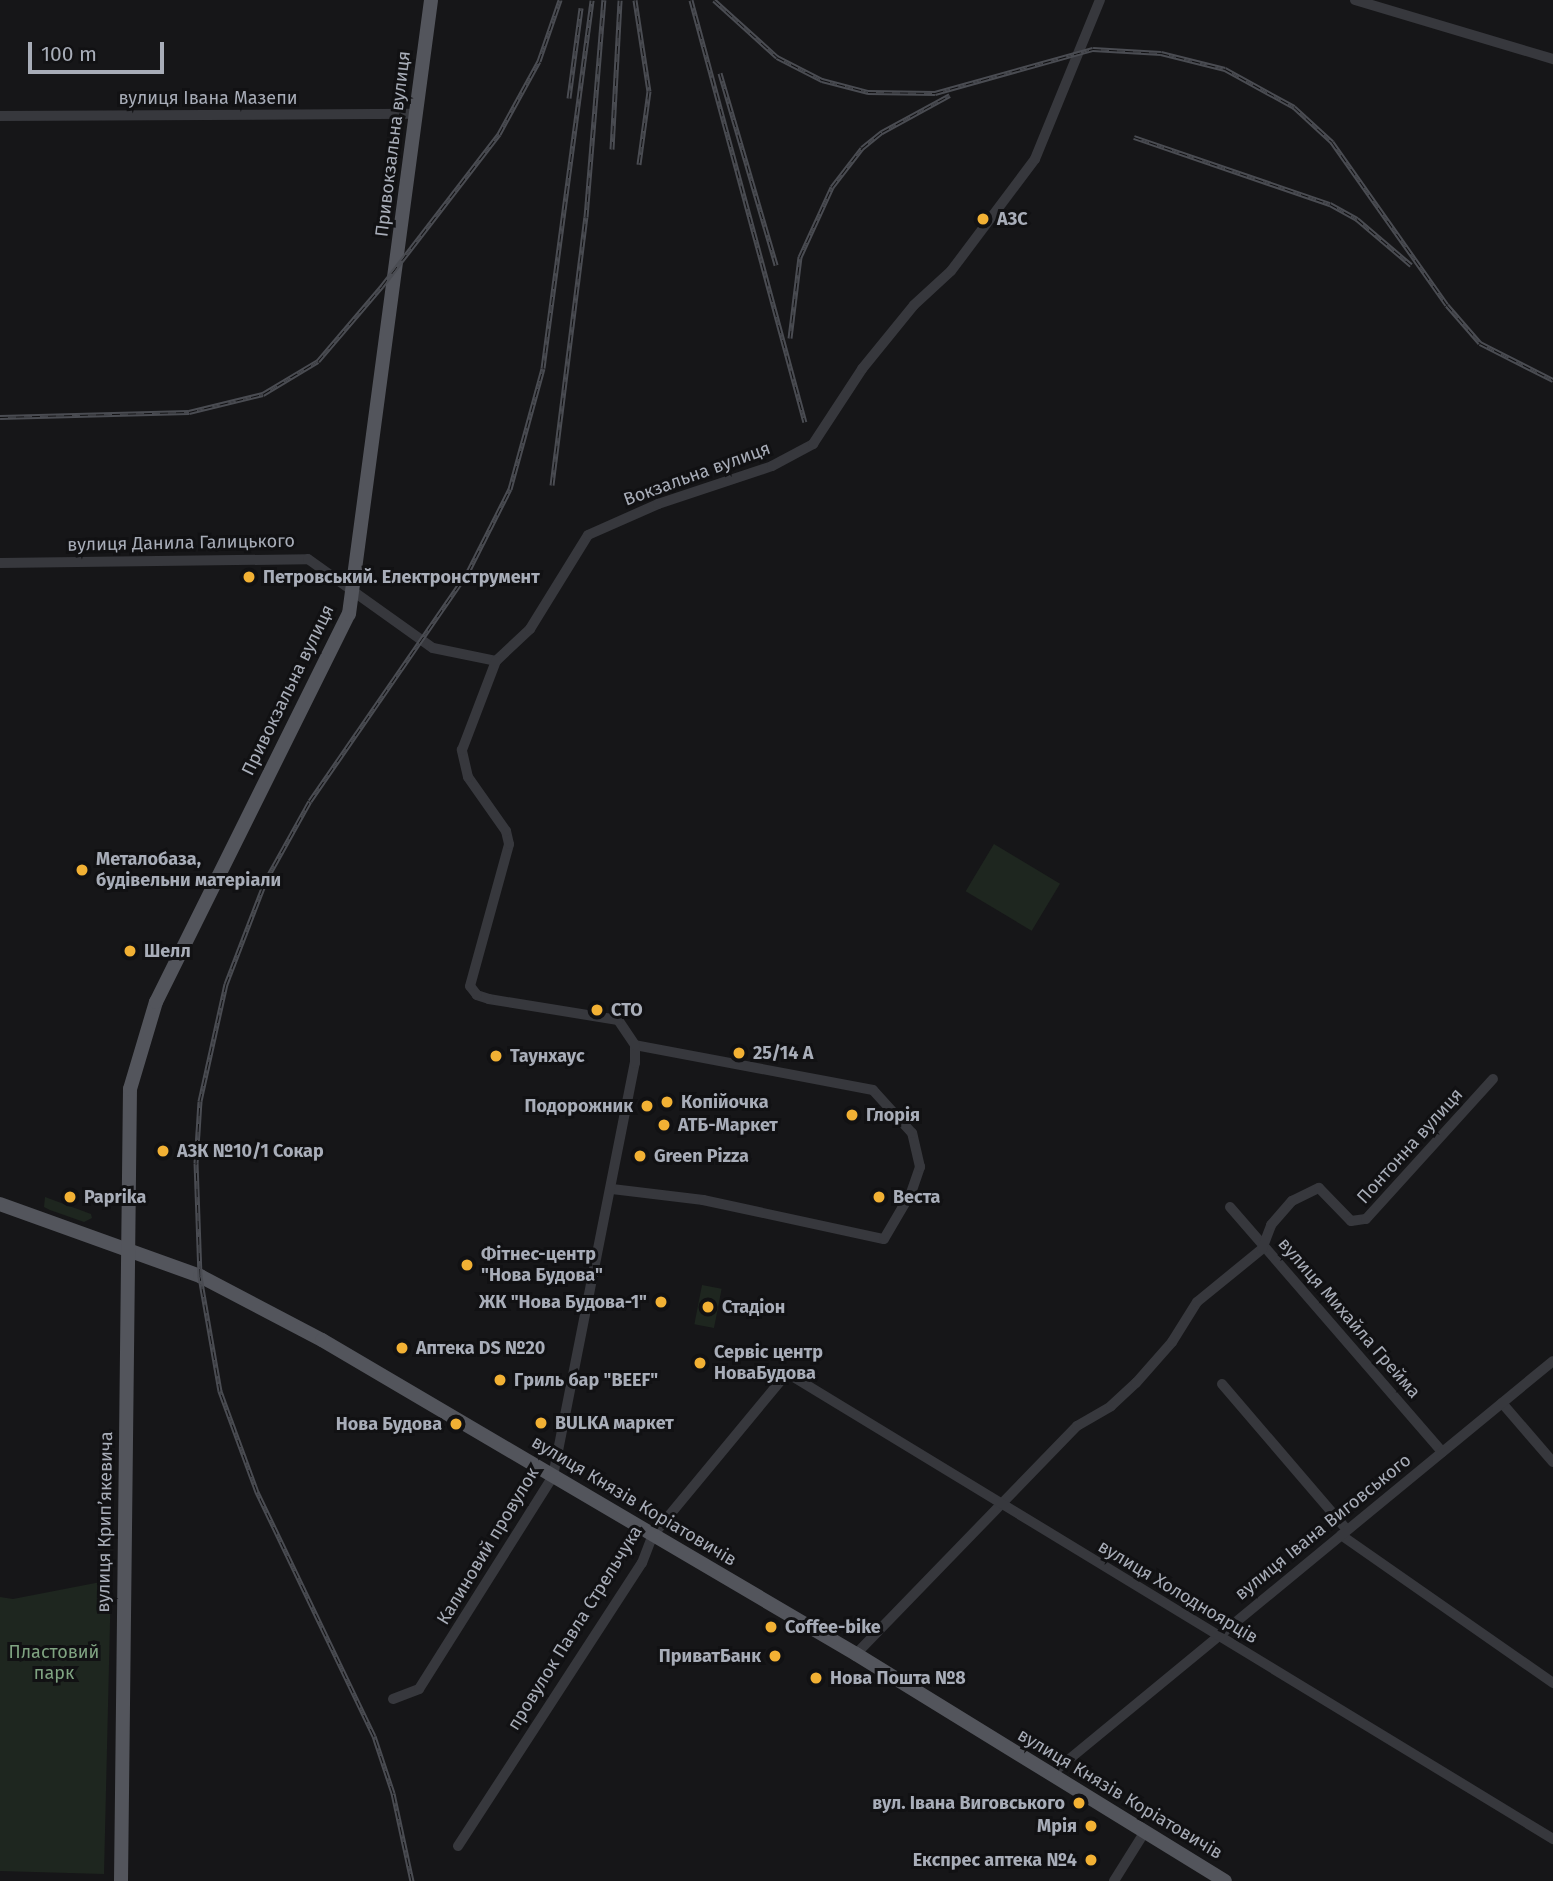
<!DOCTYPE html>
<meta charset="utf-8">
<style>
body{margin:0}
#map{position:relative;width:1553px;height:1881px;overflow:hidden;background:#161618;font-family:"Fira Sans",sans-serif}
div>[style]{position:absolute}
.green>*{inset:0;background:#1e261f;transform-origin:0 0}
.minor>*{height:10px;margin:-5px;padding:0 5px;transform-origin:5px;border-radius:5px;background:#37383d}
.major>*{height:14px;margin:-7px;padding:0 7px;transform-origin:7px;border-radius:7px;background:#53555c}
.rail>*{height:5px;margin-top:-2.5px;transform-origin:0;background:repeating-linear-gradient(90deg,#111113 0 8px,#4a4c52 0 16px);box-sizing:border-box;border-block:2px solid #4a4c52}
.dots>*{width:19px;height:19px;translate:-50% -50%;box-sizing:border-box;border:4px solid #111113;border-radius:50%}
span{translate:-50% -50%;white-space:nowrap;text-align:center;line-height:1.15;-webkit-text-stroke:6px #111113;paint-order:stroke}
.street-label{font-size:18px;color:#a8adb8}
.poi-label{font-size:18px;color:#a8adb8;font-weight:700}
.left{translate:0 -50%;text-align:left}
.right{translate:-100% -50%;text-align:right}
.park-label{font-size:18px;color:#7fa381}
.scale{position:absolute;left:28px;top:42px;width:136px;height:32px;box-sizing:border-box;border:4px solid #a8adb8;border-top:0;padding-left:9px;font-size:21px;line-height:24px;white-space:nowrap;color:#a8adb8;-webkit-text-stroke:5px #111113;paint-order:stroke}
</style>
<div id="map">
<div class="green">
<div style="left:994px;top:844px;width:77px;height:55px;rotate:31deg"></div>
<div style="clip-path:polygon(45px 1197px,91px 1214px,92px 1218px,84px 1222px,50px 1210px,44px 1207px)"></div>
<div style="left:702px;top:1285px;width:20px;height:40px;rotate:11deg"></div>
<div style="clip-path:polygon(111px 1580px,104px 1874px,0 1871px,0 1597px,13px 1599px)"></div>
</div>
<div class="minor">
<div style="left:1355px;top:0;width:207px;rotate:16.6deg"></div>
<div style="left:0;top:116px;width:416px;rotate:-0.3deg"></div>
<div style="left:0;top:563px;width:308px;rotate:-0.7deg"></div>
<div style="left:308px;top:559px;width:153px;rotate:35.5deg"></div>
<div style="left:433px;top:648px;width:64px;rotate:11.7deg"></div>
<div style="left:496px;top:661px;width:47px;rotate:-43.3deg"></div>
<div style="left:530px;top:629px;width:110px;rotate:-58.3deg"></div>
<div style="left:588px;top:535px;width:77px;rotate:-23.9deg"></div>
<div style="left:658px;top:504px;width:120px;rotate:-18.4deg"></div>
<div style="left:772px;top:466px;width:47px;rotate:-28.2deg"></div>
<div style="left:813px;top:444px;width:90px;rotate:-56.8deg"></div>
<div style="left:862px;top:369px;width:82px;rotate:-50.9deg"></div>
<div style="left:914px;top:305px;width:50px;rotate:-42.6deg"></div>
<div style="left:951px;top:271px;width:140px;rotate:-53.1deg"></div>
<div style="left:1035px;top:159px;width:172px;rotate:-67.8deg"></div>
<div style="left:612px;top:1189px;width:92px;rotate:6.9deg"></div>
<div style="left:703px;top:1200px;width:185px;rotate:12.2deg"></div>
<div style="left:884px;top:1239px;width:53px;rotate:-59.6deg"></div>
<div style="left:911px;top:1193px;width:28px;rotate:-71deg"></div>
<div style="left:920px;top:1167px;width:35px;rotate:-103deg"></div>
<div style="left:912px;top:1133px;width:58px;rotate:-132.2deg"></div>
<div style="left:873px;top:1090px;width:242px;rotate:-169.3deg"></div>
<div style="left:1230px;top:1207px;width:324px;rotate:49.1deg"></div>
<div style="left:1222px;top:1384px;width:192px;rotate:49.4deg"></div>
<div style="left:1502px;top:1403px;width:78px;rotate:49.2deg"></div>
<div style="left:1341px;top:1535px;width:259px;rotate:34.9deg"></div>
<div style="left:856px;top:1654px;width:318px;rotate:-45.9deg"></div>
<div style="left:1077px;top:1426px;width:39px;rotate:-30deg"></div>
<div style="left:1111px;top:1406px;width:34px;rotate:-43deg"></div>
<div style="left:1136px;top:1383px;width:55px;rotate:-48.7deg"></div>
<div style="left:1172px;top:1342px;width:47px;rotate:-58deg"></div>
<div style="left:1197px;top:1302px;width:84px;rotate:-39.2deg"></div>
<div style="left:1262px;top:1249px;width:26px;rotate:-69deg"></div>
<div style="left:1271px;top:1225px;width:32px;rotate:-49deg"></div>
<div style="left:1292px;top:1201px;width:30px;rotate:-26deg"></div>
<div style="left:1319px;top:1188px;width:46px;rotate:45.9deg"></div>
<div style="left:1351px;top:1221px;width:15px;rotate:-8deg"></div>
<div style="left:1366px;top:1219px;width:189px;rotate:-47.8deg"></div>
<div style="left:393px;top:1699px;width:28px;rotate:-21deg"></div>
<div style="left:419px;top:1689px;width:252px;rotate:-57.8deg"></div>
<div style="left:553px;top:1476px;width:421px;rotate:-78.8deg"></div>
<div style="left:635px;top:1063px;width:18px;rotate:-90deg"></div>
<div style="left:635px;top:1045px;width:30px;rotate:-124deg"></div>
<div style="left:618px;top:1020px;width:131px;rotate:-170.8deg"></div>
<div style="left:489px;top:999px;width:13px;rotate:-162deg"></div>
<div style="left:477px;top:995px;width:11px;rotate:-128deg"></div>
<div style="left:470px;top:986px;width:147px;rotate:-74.6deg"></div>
<div style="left:509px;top:844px;width:13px;rotate:-103deg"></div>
<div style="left:506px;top:831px;width:66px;rotate:-125.1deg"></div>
<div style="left:468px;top:777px;width:28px;rotate:-103deg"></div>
<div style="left:462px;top:750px;width:95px;rotate:-69.1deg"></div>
<div style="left:1050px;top:1775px;width:651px;rotate:-39.46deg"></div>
<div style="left:458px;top:1846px;width:338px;rotate:-57deg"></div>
<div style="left:642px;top:1563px;width:30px;rotate:-69deg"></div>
<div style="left:653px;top:1535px;width:210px;rotate:-50.4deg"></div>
<div style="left:787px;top:1373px;width:897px;rotate:31.31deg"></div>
<div style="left:1114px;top:1881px;width:57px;rotate:-58deg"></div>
</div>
<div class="major">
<div style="left:0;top:1204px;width:213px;rotate:19.8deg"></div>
<div style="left:200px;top:1276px;width:138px;rotate:27.7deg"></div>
<div style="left:322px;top:1340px;width:619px;rotate:30.46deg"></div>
<div style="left:856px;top:1654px;width:433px;rotate:31.6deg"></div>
<div style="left:121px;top:1881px;width:792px;rotate:-89.35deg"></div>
<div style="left:130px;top:1089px;width:91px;rotate:-73.4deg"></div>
<div style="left:156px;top:1002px;width:433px;rotate:-63.6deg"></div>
<div style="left:349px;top:614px;width:619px;rotate:-82.39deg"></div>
</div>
<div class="rail">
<div style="left:635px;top:0;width:92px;rotate:81.3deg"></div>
<div style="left:649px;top:91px;width:74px;rotate:97.8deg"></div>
<div style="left:691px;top:0;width:437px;rotate:74.9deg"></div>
<div style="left:714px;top:0;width:85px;rotate:42.1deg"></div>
<div style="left:777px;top:57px;width:51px;rotate:27.1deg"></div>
<div style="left:822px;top:80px;width:48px;rotate:14.6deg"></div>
<div style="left:868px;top:92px;width:67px;rotate:0.9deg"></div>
<div style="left:935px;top:93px;width:164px;rotate:-15.6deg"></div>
<div style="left:1093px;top:49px;width:68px;rotate:3.4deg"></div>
<div style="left:1161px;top:53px;width:66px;rotate:14deg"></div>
<div style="left:1225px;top:69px;width:79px;rotate:28.8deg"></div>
<div style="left:1294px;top:107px;width:52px;rotate:42.6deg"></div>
<div style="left:1332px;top:142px;width:199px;rotate:54.8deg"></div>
<div style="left:1447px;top:305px;width:50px;rotate:49deg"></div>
<div style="left:1480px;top:343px;width:82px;rotate:26.9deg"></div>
<div style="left:720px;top:73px;width:200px;rotate:73.7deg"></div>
<div style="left:569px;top:98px;width:91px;rotate:-82.4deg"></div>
<div style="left:1134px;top:137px;width:207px;rotate:18.9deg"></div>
<div style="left:1330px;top:204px;width:31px;rotate:29deg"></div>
<div style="left:1357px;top:219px;width:71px;rotate:40.4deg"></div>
<div style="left:612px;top:149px;width:149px;rotate:-86.9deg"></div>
<div style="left:790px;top:338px;width:82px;rotate:-83deg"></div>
<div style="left:800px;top:257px;width:77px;rotate:-65.4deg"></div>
<div style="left:832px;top:187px;width:49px;rotate:-52.4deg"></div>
<div style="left:862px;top:148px;width:26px;rotate:-39deg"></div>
<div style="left:882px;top:132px;width:77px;rotate:-28.6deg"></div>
<div style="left:0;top:417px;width:189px;rotate:-1.5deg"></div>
<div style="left:189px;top:412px;width:76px;rotate:-13.7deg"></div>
<div style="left:263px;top:394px;width:64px;rotate:-31deg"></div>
<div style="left:318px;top:361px;width:99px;rotate:-49.5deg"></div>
<div style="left:382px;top:286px;width:192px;rotate:-52.4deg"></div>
<div style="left:499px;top:134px;width:83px;rotate:-61.3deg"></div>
<div style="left:539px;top:61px;width:65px;rotate:-71deg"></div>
<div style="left:552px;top:485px;width:270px;rotate:-82.8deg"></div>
<div style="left:586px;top:217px;width:218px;rotate:-85.3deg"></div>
<div style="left:412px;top:1881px;width:90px;rotate:-102.2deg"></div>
<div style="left:393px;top:1793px;width:60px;rotate:-108.4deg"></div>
<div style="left:374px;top:1736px;width:271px;rotate:-115.6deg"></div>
<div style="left:257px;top:1492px;width:108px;rotate:-110.1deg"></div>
<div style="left:220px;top:1391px;width:117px;rotate:-99.9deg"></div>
<div style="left:200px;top:1276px;width:113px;rotate:-92deg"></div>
<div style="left:196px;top:1163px;width:62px;rotate:-86.3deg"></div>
<div style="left:200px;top:1101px;width:120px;rotate:-77.5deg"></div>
<div style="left:226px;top:984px;width:111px;rotate:-69deg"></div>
<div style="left:266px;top:880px;width:90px;rotate:-60.9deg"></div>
<div style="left:310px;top:801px;width:278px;rotate:-55.4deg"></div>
<div style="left:468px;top:572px;width:93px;rotate:-63.2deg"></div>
<div style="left:510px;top:489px;width:125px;rotate:-74.7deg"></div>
<div style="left:543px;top:368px;width:371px;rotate:-82.4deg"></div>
</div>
<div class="dots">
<div style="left:983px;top:219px;background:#f2b134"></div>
<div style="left:249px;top:577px;background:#f2b134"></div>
<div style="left:82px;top:870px;background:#f2b134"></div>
<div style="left:130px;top:951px;background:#f2b134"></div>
<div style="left:597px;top:1010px;background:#f2b134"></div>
<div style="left:739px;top:1053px;background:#f2b134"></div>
<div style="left:496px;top:1056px;background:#f2b134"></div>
<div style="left:667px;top:1102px;background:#f2b134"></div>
<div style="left:647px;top:1106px;background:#f2b134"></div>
<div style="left:852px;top:1115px;background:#f2b134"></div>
<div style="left:664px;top:1125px;background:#f2b134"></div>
<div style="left:163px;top:1151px;background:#f2b134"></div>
<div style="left:640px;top:1156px;background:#f2b134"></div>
<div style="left:70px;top:1197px;background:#f2b134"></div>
<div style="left:879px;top:1197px;background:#f2b134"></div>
<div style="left:467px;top:1265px;background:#f2b134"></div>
<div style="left:661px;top:1302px;background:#f2b134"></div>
<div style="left:708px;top:1307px;background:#f2b134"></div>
<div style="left:402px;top:1348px;background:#f2b134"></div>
<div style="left:700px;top:1363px;background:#f2b134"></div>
<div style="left:500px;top:1380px;background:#f2b134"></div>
<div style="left:541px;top:1423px;background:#f2b134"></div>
<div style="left:456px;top:1424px;background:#f2b134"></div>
<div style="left:771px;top:1627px;background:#f2b134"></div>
<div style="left:775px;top:1656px;background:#f2b134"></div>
<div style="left:816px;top:1678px;background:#f2b134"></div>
<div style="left:1079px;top:1803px;background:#f2b134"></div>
<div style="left:1091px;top:1826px;background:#f2b134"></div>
<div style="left:1091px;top:1860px;background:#f2b134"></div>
</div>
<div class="street-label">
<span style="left:208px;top:98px">вулиця Івана Мазепи</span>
<span style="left:393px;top:144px;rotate:-83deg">Привокзальна вулиця</span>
<span style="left:697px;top:474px;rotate:-20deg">Вокзальна вулиця</span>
<span style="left:181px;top:543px;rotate:-1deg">вулиця Данила Галицького</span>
<span style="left:288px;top:690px;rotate:-64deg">Привокзальна вулиця</span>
<span style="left:1410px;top:1146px;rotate:-48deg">Понтонна вулиця</span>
<span style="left:1349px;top:1318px;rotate:49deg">вулиця Михайла Грейма</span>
<span style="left:634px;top:1501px;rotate:31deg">вулиця Князів Коріатовичів</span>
<span style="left:105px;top:1522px;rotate:-89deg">вулиця Крипʼякевича</span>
<span style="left:1323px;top:1527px;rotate:-39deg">вулиця Івана Виговського</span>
<span style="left:488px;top:1546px;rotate:-59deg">Калиновий провулок</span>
<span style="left:1178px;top:1592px;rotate:31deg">вулиця Холодноярців</span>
<span style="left:575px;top:1628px;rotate:-58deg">провулок Павла Стрельчука</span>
<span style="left:1120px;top:1794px;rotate:31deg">вулиця Князів Коріатовичів</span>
</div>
<div class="poi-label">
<span class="left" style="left:997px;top:219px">АЗС</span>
<span class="left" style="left:263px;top:577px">Петровський. Електронструмент</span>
<span class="left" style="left:96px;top:870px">Металобаза,<br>будівельни матеріали</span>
<span class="left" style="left:144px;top:951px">Шелл</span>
<span class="left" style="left:611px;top:1010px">СТО</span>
<span class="left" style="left:753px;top:1053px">25/14 А</span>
<span class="left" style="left:510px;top:1056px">Таунхаус</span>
<span class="left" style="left:681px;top:1102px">Копійочка</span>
<span class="right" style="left:633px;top:1106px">Подорожник</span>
<span class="left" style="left:866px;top:1115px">Глорія</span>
<span class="left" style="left:678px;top:1125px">АТБ-Маркет</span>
<span class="left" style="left:177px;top:1151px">АЗК №10/1 Сокар</span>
<span class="left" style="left:654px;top:1156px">Green Pizza</span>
<span class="left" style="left:84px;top:1197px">Paprika</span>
<span class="left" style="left:893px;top:1197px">Веста</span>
<span class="left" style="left:481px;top:1265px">Фітнес-центр<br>"Нова Будова"</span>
<span class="right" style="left:647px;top:1302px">ЖК "Нова Будова-1"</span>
<span class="left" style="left:722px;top:1307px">Стадіон</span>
<span class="left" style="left:416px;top:1348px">Аптека DS №20</span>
<span class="left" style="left:714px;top:1363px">Сервіс центр<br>НоваБудова</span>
<span class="left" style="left:514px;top:1380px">Гриль бар "BEEF"</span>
<span class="left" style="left:555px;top:1423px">BULKA маркет</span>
<span class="right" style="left:442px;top:1424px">Нова Будова</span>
<span class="left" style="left:785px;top:1627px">Coffee-bike</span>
<span class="right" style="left:761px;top:1656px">ПриватБанк</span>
<span class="left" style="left:830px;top:1678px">Нова Пошта №8</span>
<span class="right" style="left:1065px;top:1803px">вул. Івана Виговського</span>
<span class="right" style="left:1077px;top:1826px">Мрія</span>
<span class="right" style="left:1077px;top:1860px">Експрес аптека №4</span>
</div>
<div class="park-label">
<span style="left:54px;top:1663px">Пластовий<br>парк</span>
</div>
<div class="scale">100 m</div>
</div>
